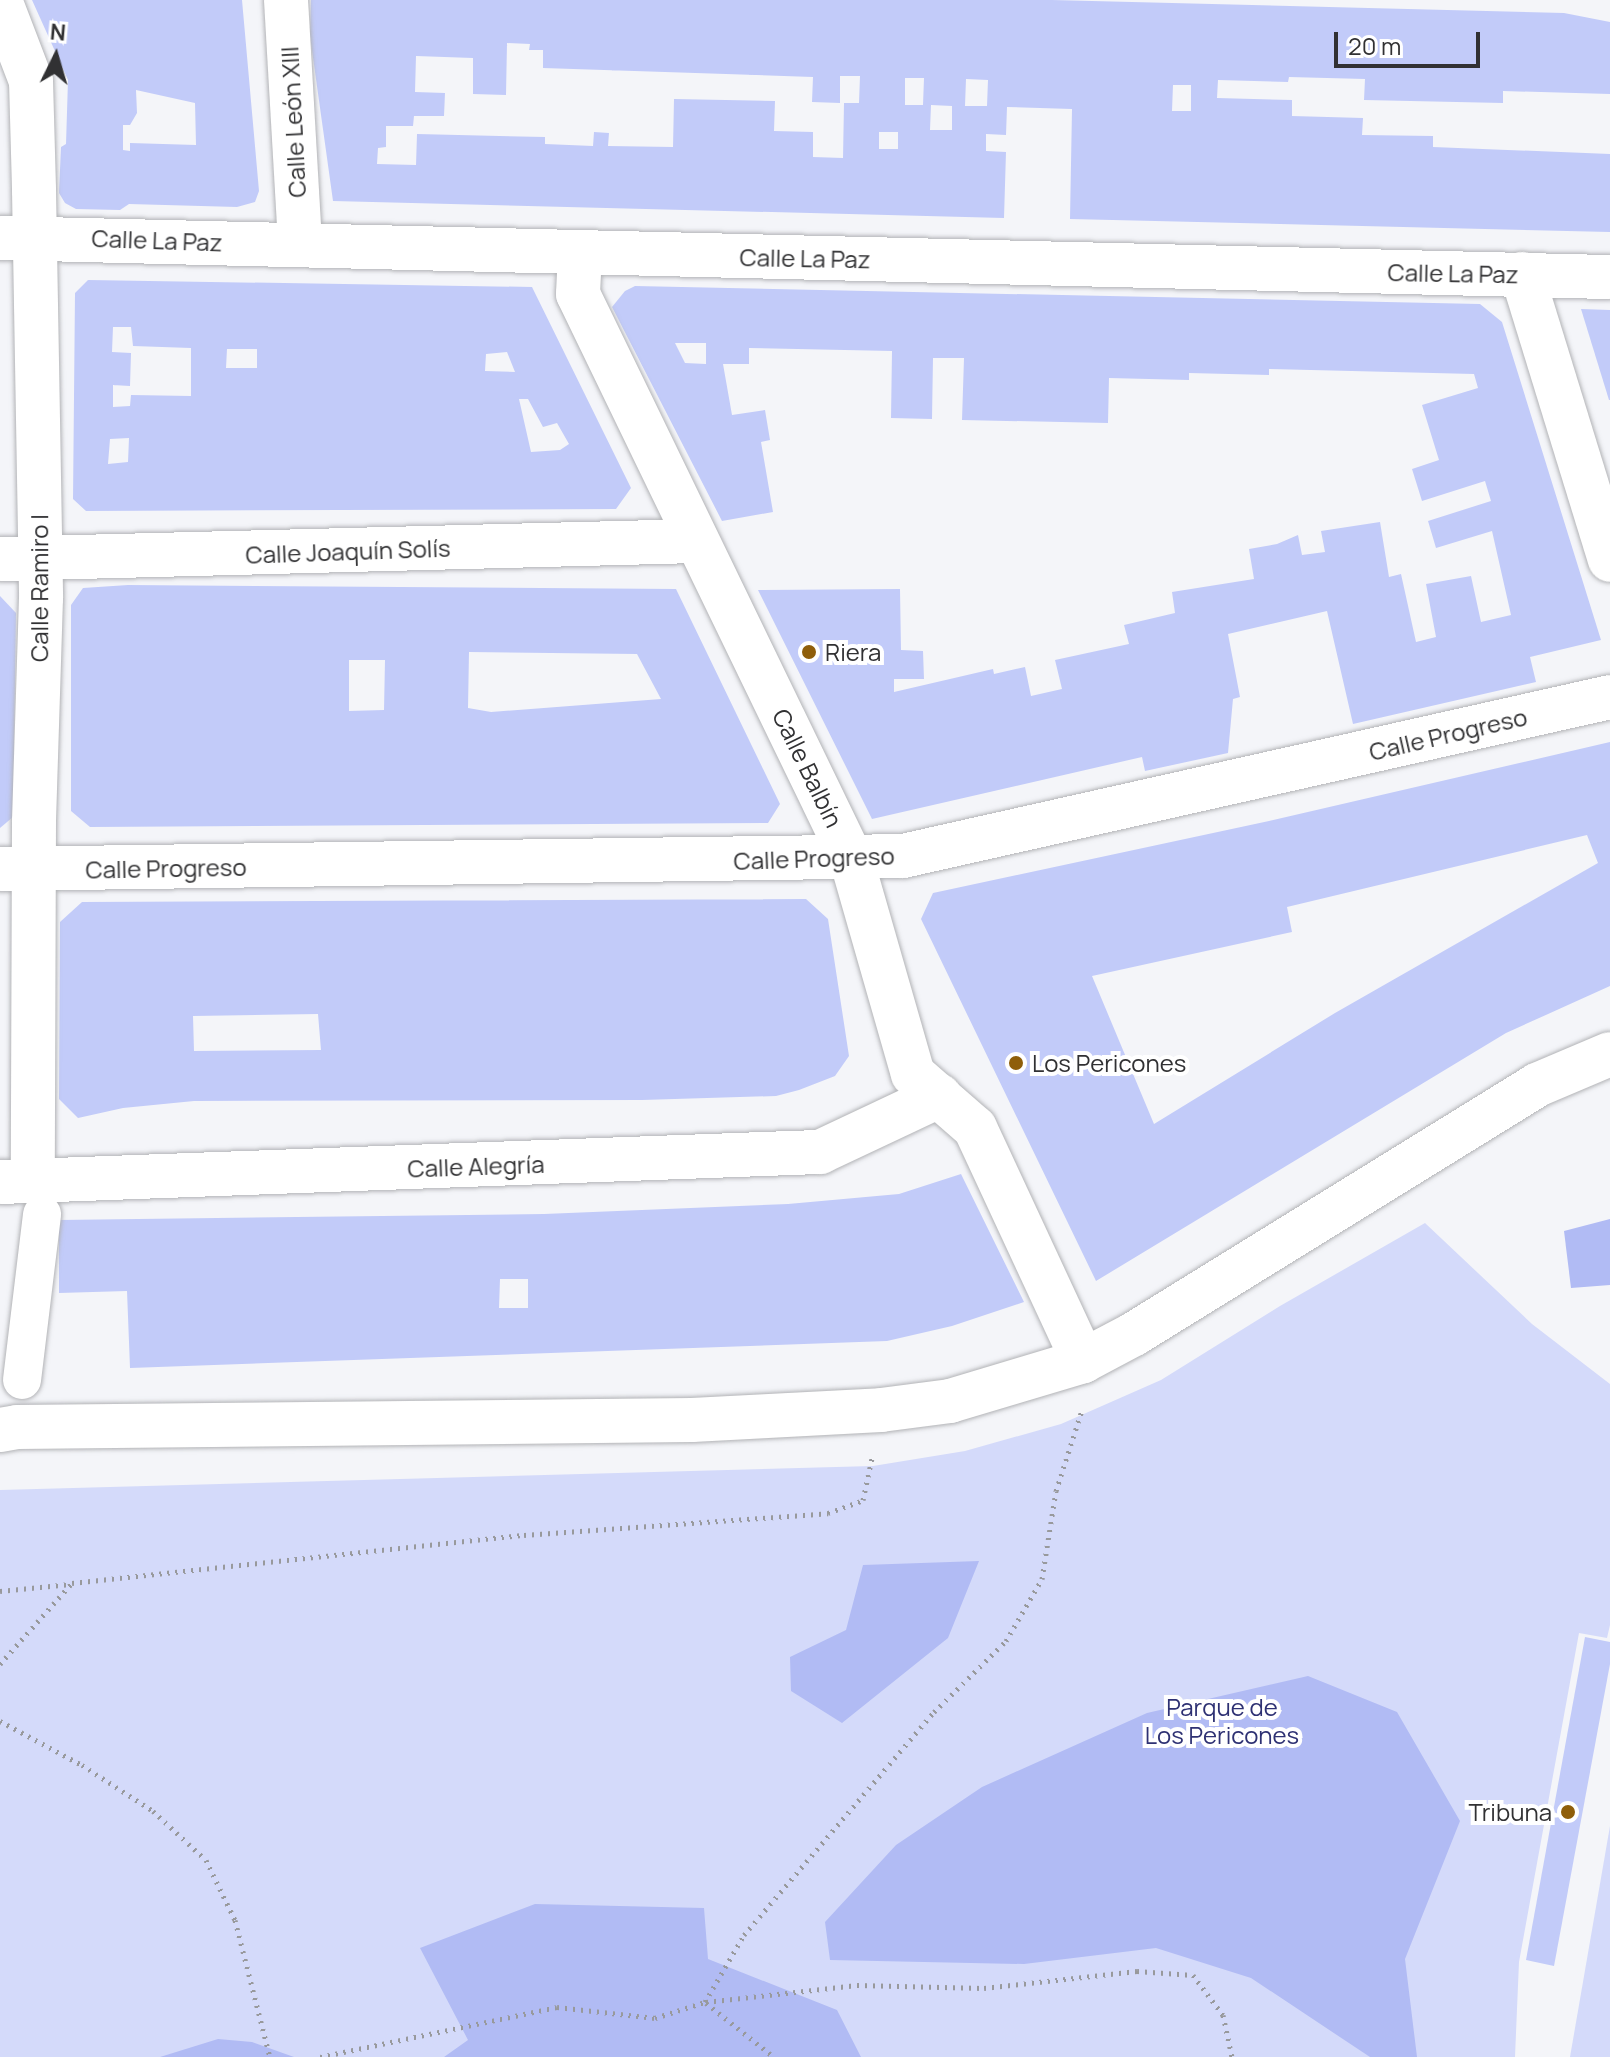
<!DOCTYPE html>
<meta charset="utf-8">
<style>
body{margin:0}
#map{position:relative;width:1610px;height:2057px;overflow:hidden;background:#f4f5f9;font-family:Manrope,sans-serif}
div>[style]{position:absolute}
.green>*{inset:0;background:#d4dafa}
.forest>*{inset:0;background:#b1bbf4}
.building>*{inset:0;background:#c2cbf9}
.path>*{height:5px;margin-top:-2.5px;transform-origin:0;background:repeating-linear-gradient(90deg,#98999c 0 2px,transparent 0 8px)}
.roads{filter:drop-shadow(0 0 2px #b2b3b6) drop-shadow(0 0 2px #b2b3b6)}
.pedestrian>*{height:38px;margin:-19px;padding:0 19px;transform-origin:19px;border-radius:19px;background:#fff}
.minor>*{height:44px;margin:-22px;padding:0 22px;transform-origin:22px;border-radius:22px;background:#fff}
.dots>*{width:22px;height:22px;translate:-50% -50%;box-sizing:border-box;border:4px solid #fff;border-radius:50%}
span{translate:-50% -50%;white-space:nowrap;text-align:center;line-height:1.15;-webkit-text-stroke:8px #fff;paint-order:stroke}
.street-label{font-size:24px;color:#313133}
.poi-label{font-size:24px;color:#313133}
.left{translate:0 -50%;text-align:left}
.right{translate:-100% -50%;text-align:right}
.park-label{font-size:24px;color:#2e3173}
.north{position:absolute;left:16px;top:16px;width:80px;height:80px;-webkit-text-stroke:6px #fff;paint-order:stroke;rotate:5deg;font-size:22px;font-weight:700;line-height:32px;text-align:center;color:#313133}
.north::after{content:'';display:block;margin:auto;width:28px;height:36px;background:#313133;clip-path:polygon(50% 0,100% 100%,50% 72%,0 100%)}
.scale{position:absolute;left:1334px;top:32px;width:146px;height:36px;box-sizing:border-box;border:4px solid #313133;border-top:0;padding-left:10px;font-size:24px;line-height:28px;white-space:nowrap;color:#313133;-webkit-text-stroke:6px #fff;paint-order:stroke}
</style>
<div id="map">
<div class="green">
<div style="clip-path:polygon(1425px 1223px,1532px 1324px,1610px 1384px,1610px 1625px,1607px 1638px,1579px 1633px,1519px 1962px,1515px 2057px,0 2057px,0 1490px,873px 1466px,965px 1451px,1061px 1424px,1161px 1380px,1280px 1306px)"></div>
<div style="clip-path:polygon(1610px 1826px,1610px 2057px,1570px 2057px)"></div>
</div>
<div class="forest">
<div style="clip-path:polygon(1610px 1219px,1610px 1285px,1571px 1288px,1564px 1231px)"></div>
<div style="clip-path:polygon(979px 1561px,948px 1638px,842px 1723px,791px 1691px,790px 1657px,846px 1630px,863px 1565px)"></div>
<div style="clip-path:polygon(1308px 1676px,1397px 1712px,1460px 1821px,1405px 1959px,1417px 2057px,1370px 2057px,1251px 1978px,1156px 1948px,1024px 1964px,830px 1960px,825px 1922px,896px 1845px,982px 1787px,1147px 1713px)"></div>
<div style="clip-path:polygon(535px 1904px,704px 1908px,708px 1959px,837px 2010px,861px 2057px,444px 2057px,468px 2040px,420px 1948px)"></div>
<div style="clip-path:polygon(218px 2039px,252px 2042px,294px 2057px,160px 2057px)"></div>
</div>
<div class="building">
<div style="clip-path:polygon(evenodd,32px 0,242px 0,259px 191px,255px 202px,237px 207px,129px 204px,120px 210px,76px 209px,65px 203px,59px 193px,61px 147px,66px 144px,68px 80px,32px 0,136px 90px,195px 103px,196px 145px,130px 143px,130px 151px,123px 150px,123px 125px,130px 125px,137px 113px,136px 90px)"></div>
<div style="clip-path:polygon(evenodd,311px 0,1052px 0,1564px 13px,1610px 22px,1610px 94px,1503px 91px,1503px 103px,1364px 100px,1365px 79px,1289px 77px,1288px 82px,1218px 80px,1217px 98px,1292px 100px,1292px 116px,1363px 118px,1362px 135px,1433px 136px,1433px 147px,1610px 154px,1610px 232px,1070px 219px,1072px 109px,1007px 107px,1006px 135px,986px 134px,986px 151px,1006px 152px,1004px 218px,333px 201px,310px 36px,311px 0,507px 43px,530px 44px,529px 50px,543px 50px,543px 68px,813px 77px,812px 102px,840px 103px,840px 76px,860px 76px,859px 103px,844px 103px,843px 158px,813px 157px,813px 132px,774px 131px,775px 101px,674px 99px,673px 147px,608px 146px,609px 133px,594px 132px,593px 146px,545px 144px,545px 137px,417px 134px,416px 165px,377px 164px,378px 148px,386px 147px,386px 126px,413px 126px,414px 116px,444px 116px,445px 93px,415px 92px,416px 56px,473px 58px,473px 94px,506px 95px,507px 43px,311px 0,905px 78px,924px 78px,923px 105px,905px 105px,905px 78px,311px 0,966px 79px,988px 80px,987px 106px,965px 106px,966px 79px,311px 0,1173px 85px,1191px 85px,1191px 111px,1172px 111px,1173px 85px,311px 0,931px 105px,952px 106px,952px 130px,930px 130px,931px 105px,311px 0,879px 132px,898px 132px,898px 149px,879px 149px,879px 132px)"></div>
<div style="clip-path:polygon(evenodd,88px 280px,532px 287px,631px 488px,616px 509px,86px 511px,73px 499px,75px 293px,88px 280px,113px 327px,131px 327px,133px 346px,191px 348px,191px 396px,131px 395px,130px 406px,113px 407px,113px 385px,130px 386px,131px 353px,112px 352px,113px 327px,88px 280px,227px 349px,257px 349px,257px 368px,226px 368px,227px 349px,88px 280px,507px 352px,515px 372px,485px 371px,486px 354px,507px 352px,88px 280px,519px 399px,528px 399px,543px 427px,557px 423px,569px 444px,560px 450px,531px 452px,519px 399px,88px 280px,129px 438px,128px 462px,108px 464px,110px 439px,129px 438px)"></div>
<div style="clip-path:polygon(evenodd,635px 286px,1480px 304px,1502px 322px,1601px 640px,1530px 657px,1536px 682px,1353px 724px,1327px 611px,1228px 634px,1240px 697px,1233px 699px,1228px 753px,1145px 771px,1142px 757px,872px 819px,758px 590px,900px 589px,901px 650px,923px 651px,924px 679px,894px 679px,894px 692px,993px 669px,994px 674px,1025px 667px,1031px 696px,1062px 689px,1055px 660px,1129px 644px,1124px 625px,1175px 613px,1172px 592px,1254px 579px,1249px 549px,1277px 544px,1298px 535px,1302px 555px,1325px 552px,1321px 531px,1380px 522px,1389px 577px,1401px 574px,1416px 642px,1436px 637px,1426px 584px,1471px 576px,1481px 622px,1511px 615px,1492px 531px,1436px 548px,1428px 521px,1491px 501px,1485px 481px,1422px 501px,1412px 469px,1439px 460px,1422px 405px,1478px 388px,1474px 374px,1269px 369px,1269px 375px,1189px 373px,1189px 380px,1109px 378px,1108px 423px,962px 420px,964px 358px,933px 358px,932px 419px,891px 418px,892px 351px,749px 348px,749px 364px,723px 364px,732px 415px,765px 410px,770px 440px,761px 442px,773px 512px,722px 521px,612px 307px,625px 291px,635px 286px,675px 343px,706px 343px,706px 364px,685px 363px,675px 343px)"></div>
<div style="clip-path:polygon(1581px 309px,1610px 310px,1610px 400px,1609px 400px)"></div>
<div style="clip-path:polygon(evenodd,128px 585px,676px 589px,780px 804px,768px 823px,90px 827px,71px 811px,71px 605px,83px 588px,128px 585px,469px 652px,637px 654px,661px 699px,491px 712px,468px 708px,469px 652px,128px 585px,349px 660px,385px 660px,384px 710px,349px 711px,349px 660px)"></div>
<div style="clip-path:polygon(0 596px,16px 613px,13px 817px,0 828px)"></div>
<div style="clip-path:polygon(evenodd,1610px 742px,1610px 986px,1506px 1033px,1096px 1281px,921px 919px,933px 893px,1269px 821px,1610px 742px,1587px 835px,1598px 863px,1335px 1013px,1154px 1124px,1092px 976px,1292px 932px,1287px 907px,1587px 835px)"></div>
<div style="clip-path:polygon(evenodd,806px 899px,828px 919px,849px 1056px,835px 1076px,799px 1090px,776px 1096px,642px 1100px,194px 1101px,123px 1108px,78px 1118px,59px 1099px,60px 922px,82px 902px,806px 899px,318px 1014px,321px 1050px,194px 1051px,193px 1016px,318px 1014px)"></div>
<div style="clip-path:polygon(evenodd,961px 1174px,1024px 1302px,952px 1326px,887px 1341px,130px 1368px,127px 1291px,59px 1293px,59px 1220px,544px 1214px,788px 1204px,899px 1194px,961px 1174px,500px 1279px,528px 1279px,528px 1308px,499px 1308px,500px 1279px)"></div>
<div style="clip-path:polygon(1585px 1637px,1610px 1642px,1610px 1664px,1554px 1966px,1526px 1960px)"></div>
</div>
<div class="path">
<div style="left:0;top:1591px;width:71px;rotate:-5.6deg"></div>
<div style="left:0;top:1664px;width:108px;rotate:-48.4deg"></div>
<div style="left:72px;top:1583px;width:455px;rotate:-6.1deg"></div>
<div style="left:524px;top:1535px;width:305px;rotate:-4.1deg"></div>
<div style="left:828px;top:1513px;width:37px;rotate:-20deg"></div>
<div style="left:863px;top:1500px;width:43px;rotate:-77.9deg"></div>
<div style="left:0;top:1721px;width:93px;rotate:28.2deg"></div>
<div style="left:82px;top:1765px;width:85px;rotate:32.9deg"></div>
<div style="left:153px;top:1811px;width:72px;rotate:42.8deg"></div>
<div style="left:206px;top:1860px;width:67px;rotate:64.2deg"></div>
<div style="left:235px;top:1920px;width:141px;rotate:75.7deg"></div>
<div style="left:706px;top:2002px;width:152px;rotate:-6.4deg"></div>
<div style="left:857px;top:1985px;width:127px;rotate:1.4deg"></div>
<div style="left:984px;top:1988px;width:154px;rotate:-6.3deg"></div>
<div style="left:1137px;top:1971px;width:56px;rotate:4.1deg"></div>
<div style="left:1193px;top:1975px;width:50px;rotate:53.1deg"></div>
<div style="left:1223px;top:2015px;width:43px;rotate:77.9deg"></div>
<div style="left:706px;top:2003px;width:87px;rotate:38.5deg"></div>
<div style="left:320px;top:2057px;width:242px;rotate:-11.9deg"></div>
<div style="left:557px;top:2007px;width:99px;rotate:6.4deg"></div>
<div style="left:655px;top:2018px;width:52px;rotate:-17.7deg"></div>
<div style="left:705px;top:2002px;width:78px;rotate:-59.8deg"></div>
<div style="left:744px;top:1935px;width:293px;rotate:-49.6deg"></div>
<div style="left:934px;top:1712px;width:101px;rotate:-44.6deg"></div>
<div style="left:1006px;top:1641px;width:72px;rotate:-59.9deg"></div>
<div style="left:1042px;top:1579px;width:89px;rotate:-81deg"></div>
<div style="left:1056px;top:1491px;width:85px;rotate:-72.2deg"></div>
</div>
<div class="roads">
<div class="pedestrian">
<div style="left:22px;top:1380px;width:167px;rotate:-83.1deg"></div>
</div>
<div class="minor">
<div style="left:0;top:0;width:87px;rotate:69.1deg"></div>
<div style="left:31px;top:81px;width:109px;rotate:88.4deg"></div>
<div style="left:34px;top:190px;width:408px;rotate:89deg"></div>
<div style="left:41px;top:598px;width:224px;rotate:91.8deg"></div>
<div style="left:34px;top:822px;width:359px;rotate:90.2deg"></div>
<div style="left:286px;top:0;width:243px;rotate:86.7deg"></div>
<div style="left:0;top:238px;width:1610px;rotate:1.39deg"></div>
<div style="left:580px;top:253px;width:41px;rotate:92.8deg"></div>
<div style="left:578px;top:294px;width:627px;rotate:64.17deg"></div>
<div style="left:851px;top:858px;width:225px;rotate:74deg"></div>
<div style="left:913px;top:1074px;width:82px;rotate:41.1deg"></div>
<div style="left:975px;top:1128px;width:257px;rotate:65.1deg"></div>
<div style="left:1522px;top:274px;width:299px;rotate:72.9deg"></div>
<div style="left:0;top:559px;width:695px;rotate:-1.48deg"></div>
<div style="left:0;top:869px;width:903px;rotate:-0.82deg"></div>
<div style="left:903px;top:856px;width:725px;rotate:-12.67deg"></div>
<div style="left:0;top:1182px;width:821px;rotate:-2.1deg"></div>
<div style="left:820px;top:1152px;width:132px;rotate:-25.2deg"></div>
<div style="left:0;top:1430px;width:17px;rotate:-10deg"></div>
<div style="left:17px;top:1427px;width:675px;rotate:-0.59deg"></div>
<div style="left:692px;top:1420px;width:189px;rotate:-3deg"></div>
<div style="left:881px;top:1410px;width:70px;rotate:-7.4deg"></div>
<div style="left:950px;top:1401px;width:139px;rotate:-16.7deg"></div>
<div style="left:1083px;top:1361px;width:58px;rotate:-27.9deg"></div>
<div style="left:1134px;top:1334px;width:474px;rotate:-31.7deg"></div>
<div style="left:1537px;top:1085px;width:79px;rotate:-23deg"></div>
</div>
</div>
<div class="dots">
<div style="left:809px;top:652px;background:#8f5e0a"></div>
<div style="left:1016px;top:1063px;background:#8f5e0a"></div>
<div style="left:1568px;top:1812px;background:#8f5e0a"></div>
</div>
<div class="street-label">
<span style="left:293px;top:122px;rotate:-93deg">Calle León XIII</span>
<span style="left:157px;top:240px;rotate:2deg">Calle La Paz</span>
<span style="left:805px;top:258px;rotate:1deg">Calle La Paz</span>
<span style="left:1453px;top:273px;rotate:1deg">Calle La Paz</span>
<span style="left:348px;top:551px;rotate:-2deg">Calle Joaquín Solís</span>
<span style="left:39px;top:588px;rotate:-90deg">Calle Ramiro I</span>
<span style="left:1448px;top:734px;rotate:-13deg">Calle Progreso</span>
<span style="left:808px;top:768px;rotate:64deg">Calle Balbín</span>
<span style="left:814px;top:858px;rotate:-2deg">Calle Progreso</span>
<span style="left:166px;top:868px;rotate:-1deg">Calle Progreso</span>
<span style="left:476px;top:1166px;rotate:-2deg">Calle Alegría</span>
</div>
<div class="poi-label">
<span class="left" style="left:825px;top:652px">Riera</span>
<span class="left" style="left:1032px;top:1063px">Los Pericones</span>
<span class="right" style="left:1552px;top:1812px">Tribuna</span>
</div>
<div class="park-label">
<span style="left:1222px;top:1721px">Parque de<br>Los Pericones</span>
</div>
<div class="north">N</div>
<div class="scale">20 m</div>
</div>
